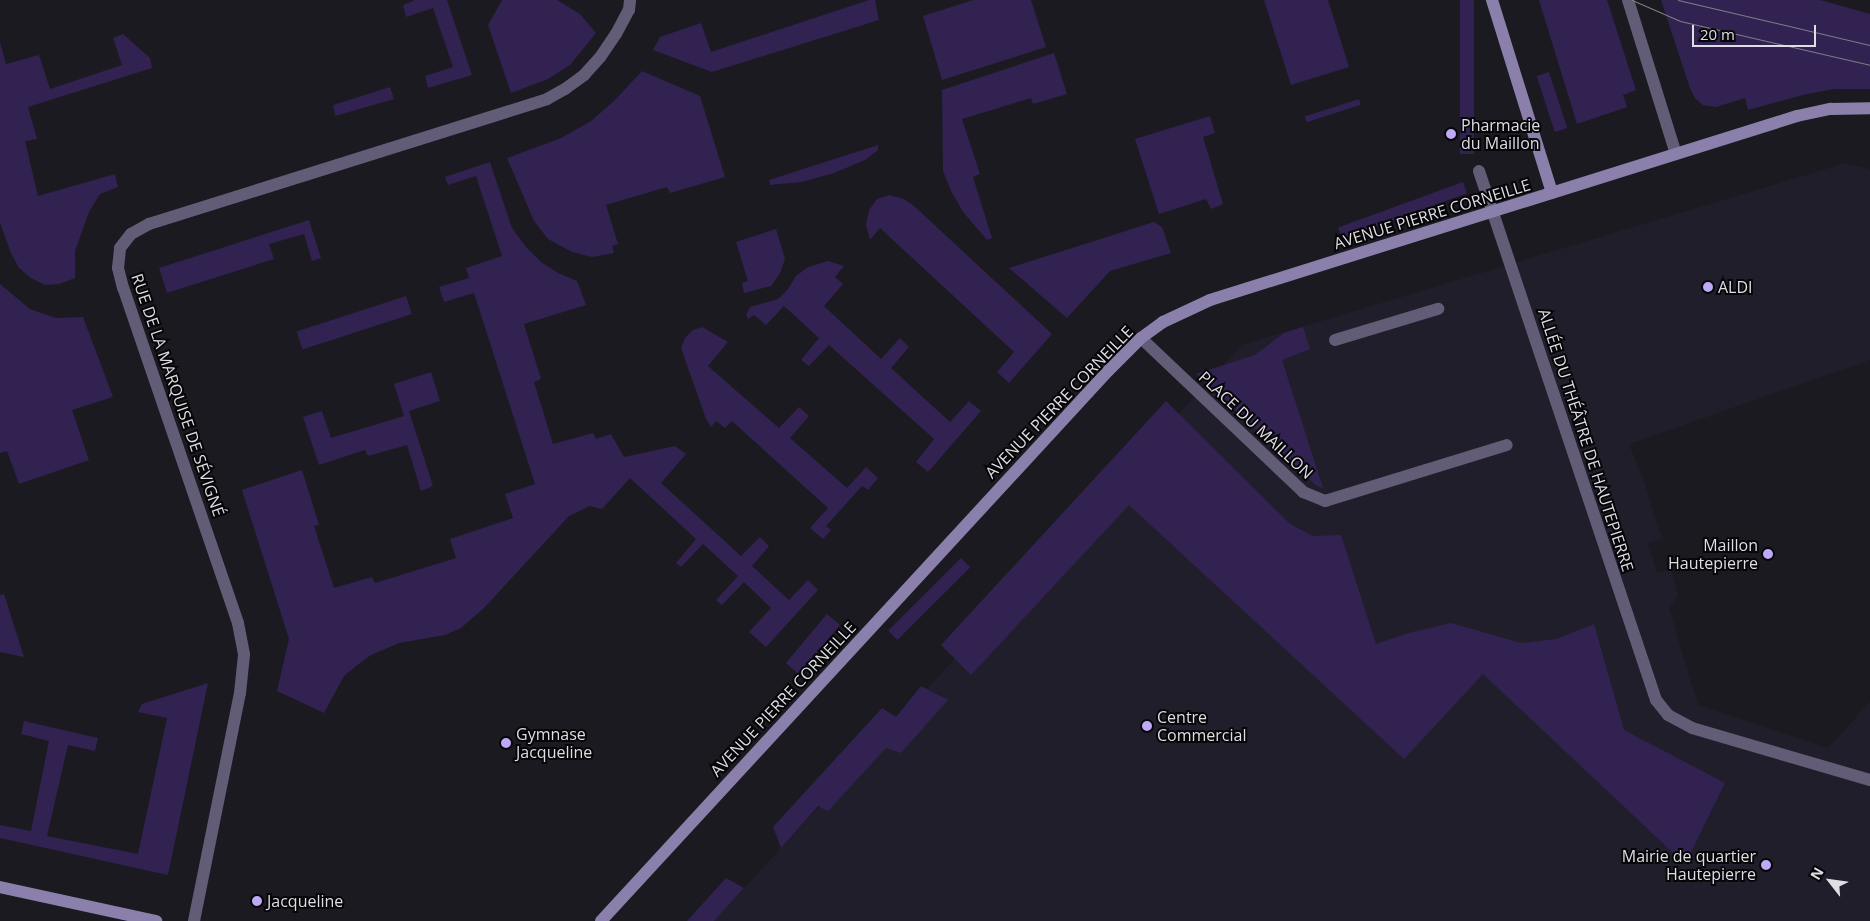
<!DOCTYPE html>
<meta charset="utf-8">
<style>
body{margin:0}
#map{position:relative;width:1870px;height:921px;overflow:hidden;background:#1b1a21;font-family:"Open Sans",sans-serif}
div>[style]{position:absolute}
.built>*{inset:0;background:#211e2b}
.green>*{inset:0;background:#312251;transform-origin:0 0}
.lane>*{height:12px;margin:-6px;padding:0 6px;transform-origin:6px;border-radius:6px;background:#625c77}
.street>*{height:12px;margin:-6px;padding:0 6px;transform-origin:6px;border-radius:6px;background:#625c77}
.secondary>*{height:12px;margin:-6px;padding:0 6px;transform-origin:6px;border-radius:6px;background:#8b80ac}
.tram>*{height:1px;margin:-0.5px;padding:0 0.5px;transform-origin:0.5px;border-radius:0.5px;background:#807f86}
.dots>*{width:14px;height:14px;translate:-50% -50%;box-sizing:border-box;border:2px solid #060608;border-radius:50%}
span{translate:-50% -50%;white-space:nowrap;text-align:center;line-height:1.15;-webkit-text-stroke:4px #060608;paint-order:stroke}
.poi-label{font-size:16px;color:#dfdee4}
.left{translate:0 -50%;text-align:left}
.right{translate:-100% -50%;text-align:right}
.street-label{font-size:16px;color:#dfdee4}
.north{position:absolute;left:1805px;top:856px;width:50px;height:50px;-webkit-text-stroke:4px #060608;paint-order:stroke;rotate:300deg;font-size:14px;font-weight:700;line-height:20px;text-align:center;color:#dfdee4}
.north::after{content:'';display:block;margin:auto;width:18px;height:22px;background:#dfdee4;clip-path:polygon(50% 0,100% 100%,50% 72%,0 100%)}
.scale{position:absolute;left:1692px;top:25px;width:124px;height:22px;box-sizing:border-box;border:2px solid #dfdee4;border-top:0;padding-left:6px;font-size:15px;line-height:18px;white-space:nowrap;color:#dfdee4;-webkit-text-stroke:4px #060608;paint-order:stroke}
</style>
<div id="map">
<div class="built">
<div style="clip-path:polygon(1846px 163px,1870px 169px,1870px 360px,1629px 444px,1644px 482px,1662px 539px,1648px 543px,1657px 573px,1671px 569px,1678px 595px,1669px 608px,1698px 705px,1828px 748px,1870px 702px,1870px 921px,714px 921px,1242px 345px)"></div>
</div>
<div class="green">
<div style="clip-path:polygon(415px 0,447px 0,472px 75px,428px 88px,425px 76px,453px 67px,433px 8px,406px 17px,403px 5px)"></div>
<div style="clip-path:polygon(502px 0,557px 0,580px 14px,596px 33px,570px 65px,548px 79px,511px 93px,488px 25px)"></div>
<div style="clip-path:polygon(869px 0,875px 0,879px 20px,712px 72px,653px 50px,660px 37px,701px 23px,711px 52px)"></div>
<div style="clip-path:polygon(973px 0,1031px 0,1046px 47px,942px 80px,923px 16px)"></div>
<div style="clip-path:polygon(1264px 0,1328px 0,1349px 67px,1291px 85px)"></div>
<div style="left:1460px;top:0;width:14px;height:154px"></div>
<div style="clip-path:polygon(1539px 0,1607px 0,1636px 90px,1623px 95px,1627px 107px,1577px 124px)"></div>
<div style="clip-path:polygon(1661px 0,1820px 0,1870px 14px,1870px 89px,1834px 89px,1807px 94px,1748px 110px,1745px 98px,1716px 107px,1703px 105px,1695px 98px,1690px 88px)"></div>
<div style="clip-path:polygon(123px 34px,150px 58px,152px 68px,28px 107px,37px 139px,25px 141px,38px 196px,115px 174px,118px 187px,100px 194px,89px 212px,75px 251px,75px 278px,59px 284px,45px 285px,31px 278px,19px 268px,11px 253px,0 223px,0 42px,6px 64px,39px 55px,50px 89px,122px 65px,113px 38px)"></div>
<div style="clip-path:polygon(1054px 53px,1067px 94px,1033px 104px,1031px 98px,962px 119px,980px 174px,973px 177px,992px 238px,987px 240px,963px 212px,951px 191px,943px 171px,942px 90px)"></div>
<div style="clip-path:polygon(642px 71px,700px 96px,725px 177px,670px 193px,667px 187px,606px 205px,618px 244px,612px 246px,614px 253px,592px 257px,572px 252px,548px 239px,534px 221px,507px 158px,561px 138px,591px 121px,614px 101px)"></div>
<div style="left:1549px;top:72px;width:59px;height:13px;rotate:72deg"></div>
<div style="clip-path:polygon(390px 87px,394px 99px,335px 116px,333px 105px)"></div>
<div style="left:1359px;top:99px;width:6px;height:57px;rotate:72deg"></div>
<div style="clip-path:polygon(1210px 116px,1215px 133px,1203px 137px,1223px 204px,1211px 209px,1206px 199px,1159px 214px,1135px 139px)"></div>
<div style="clip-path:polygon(878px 145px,878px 150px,865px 160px,834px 173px,802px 182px,770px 185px,769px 180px)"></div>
<div style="clip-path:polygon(490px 162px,512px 228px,526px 247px,541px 262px,558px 273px,577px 281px,586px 305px,524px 324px,541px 379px,534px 382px,553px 444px,593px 433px,596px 439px,611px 434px,624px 457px,675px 446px,686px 454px,661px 483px,741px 556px,760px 537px,769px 546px,752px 566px,789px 600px,808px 580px,818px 590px,766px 647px,749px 632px,771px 608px,744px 582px,722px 605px,716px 600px,738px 576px,703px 544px,681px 567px,676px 563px,696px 539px,630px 478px,602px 509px,590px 506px,569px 516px,484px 608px,461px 628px,445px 635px,399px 643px,371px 655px,356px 666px,344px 676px,324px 713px,277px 691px,289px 639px,242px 490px,302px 470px,319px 525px,314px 526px,334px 588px,372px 577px,375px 583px,456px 558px,450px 539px,513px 518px,505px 494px,535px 484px,474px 293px,444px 302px,439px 287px,469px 278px,466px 268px,502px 256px,476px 176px,448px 185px,445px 177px)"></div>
<div style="left:1463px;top:182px;width:12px;height:133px;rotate:70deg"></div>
<div style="clip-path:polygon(889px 195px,904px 199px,914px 206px,1052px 334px,1009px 383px,997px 372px,1014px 352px,880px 228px,870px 240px,866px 225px,869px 210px,877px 199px)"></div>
<div style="clip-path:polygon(309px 220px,321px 258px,312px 261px,304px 234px,269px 244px,274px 259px,167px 293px,159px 268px)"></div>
<div style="clip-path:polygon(1154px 222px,1162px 227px,1171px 253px,1110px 271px,1067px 318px,1009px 268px)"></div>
<div style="clip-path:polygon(776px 229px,785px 259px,780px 273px,771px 286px,744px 293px,742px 283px,748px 281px,736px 242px)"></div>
<div style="clip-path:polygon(828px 261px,844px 266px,835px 277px,843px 284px,824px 306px,881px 359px,900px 338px,909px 347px,891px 368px,950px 422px,969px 401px,981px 411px,928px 472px,916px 462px,934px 439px,829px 345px,809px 366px,801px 360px,819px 338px,784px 306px,766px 325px,754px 315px,748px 319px,746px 315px,750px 307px,778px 299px,788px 289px,796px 276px,808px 267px)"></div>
<div style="clip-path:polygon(0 284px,30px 309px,56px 318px,83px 317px,113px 397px,72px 410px,89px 460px,19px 484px,7px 451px,0 453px)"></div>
<div style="left:406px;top:296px;width:19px;height:115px;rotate:72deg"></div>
<div style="clip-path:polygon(702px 327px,728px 342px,708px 366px,779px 428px,799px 407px,809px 416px,790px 438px,847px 488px,866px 467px,878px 478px,868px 490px,862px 486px,826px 526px,831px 530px,823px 539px,810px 528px,828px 508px,732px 421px,725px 428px,716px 421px,711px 427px,706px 419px,681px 348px,685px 338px,693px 330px)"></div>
<div style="clip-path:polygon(1303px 327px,1310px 349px,1282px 360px,1323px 488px,1317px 486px,1196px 374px,1255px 355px,1284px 333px)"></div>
<div style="clip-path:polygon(431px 372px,440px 401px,409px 411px,433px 486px,421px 491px,407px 445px,368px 456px,365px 450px,319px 465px,303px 417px,322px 411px,331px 438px,404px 416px,394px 384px)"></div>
<div style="clip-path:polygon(1166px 401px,1290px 524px,1313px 536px,1341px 535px,1376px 644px,1408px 633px,1451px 623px,1521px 643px,1556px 639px,1594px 624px,1624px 730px,1725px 783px,1685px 864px,1483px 674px,1404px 759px,1129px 505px,971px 675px,941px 645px)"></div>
<div style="left:961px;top:558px;width:13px;height:103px;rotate:45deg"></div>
<div style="clip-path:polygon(4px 594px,24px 657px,0 652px,0 595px)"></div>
<div style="left:827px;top:614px;width:17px;height:64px;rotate:40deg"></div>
<div style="clip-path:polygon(208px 683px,168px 875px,0 838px,0 825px,31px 831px,49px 741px,21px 734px,24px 721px,98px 738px,95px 751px,68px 745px,47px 836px,138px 854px,167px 718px,138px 712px,142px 704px)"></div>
<div style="clip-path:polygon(921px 686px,948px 700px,901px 753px,886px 748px,828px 811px,818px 806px,781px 848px,773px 827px,882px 708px,896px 717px)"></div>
<div style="clip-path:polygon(726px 878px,744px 888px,714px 921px,687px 921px)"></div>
</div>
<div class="lane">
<div style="left:1141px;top:338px;width:224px;rotate:43.5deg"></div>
<div style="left:1303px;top:492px;width:24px;rotate:22deg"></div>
<div style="left:1325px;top:501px;width:190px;rotate:-17.1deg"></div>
<div style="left:1335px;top:340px;width:108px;rotate:-16.8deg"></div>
</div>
<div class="street">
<div style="left:1628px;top:0;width:161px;rotate:72.7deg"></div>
<div style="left:1479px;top:171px;width:558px;rotate:71.5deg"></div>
<div style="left:1656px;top:700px;width:19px;rotate:51deg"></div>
<div style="left:1668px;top:715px;width:27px;rotate:28deg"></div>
<div style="left:1692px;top:728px;width:185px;rotate:16.3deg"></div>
<div style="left:194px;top:921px;width:233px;rotate:-78.6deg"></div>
<div style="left:240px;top:693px;width:39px;rotate:-84deg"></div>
<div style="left:244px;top:654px;width:32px;rotate:-101deg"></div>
<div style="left:238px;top:623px;width:354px;rotate:-108.9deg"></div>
<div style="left:123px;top:288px;width:21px;rotate:-104deg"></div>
<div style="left:118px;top:268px;width:20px;rotate:-84deg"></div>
<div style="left:120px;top:248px;width:18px;rotate:-52deg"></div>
<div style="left:131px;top:234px;width:21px;rotate:-29deg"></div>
<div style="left:149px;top:224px;width:417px;rotate:-17.4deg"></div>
<div style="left:547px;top:99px;width:21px;rotate:-29deg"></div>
<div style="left:565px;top:89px;width:24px;rotate:-36deg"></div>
<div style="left:584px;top:75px;width:25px;rotate:-48deg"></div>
<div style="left:601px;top:56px;width:27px;rotate:-56deg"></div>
<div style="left:616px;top:34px;width:27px;rotate:-62deg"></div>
<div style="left:629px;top:10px;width:10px;rotate:-84deg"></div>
</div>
<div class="secondary">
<div style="left:1492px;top:0;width:202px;rotate:72.7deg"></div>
<div style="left:0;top:887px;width:160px;rotate:12.3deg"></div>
<div style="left:601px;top:921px;width:748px;rotate:-47.33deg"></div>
<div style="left:1108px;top:371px;width:47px;rotate:-45deg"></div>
<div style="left:1141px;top:338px;width:27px;rotate:-36deg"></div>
<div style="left:1163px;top:322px;width:52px;rotate:-25.1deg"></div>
<div style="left:1210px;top:300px;width:615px;rotate:-17.4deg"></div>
<div style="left:1797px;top:116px;width:35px;rotate:-12deg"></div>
<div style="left:1831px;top:109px;width:39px;rotate:-1deg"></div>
</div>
<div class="tram">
<div style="left:1632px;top:0;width:52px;rotate:23.6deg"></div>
<div style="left:1680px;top:21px;width:195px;rotate:13deg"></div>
<div style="left:1678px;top:0;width:197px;rotate:13.2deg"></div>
</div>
<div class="dots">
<div style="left:1451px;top:134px;background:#bda9f5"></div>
<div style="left:1708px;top:287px;background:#bda9f5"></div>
<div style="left:1768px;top:554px;background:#bda9f5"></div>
<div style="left:1147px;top:726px;background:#bda9f5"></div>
<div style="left:506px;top:743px;background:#bda9f5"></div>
<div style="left:1766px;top:865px;background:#bda9f5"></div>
<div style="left:257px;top:901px;background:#bda9f5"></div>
</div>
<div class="poi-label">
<span class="left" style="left:1461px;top:134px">Pharmacie<br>du Maillon</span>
<span class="left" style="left:1718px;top:287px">ALDI</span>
<span class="right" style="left:1758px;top:554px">Maillon<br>Hautepierre</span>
<span class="left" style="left:1157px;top:726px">Centre<br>Commercial</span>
<span class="left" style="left:516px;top:743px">Gymnase<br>Jacqueline</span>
<span class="right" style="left:1756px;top:865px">Mairie de quartier<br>Hautepierre</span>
<span class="left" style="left:267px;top:901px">Jacqueline</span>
</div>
<div class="street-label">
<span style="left:1432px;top:214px;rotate:-17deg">AVENUE PIERRE CORNEILLE</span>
<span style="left:178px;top:395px;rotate:71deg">RUE DE LA MARQUISE DE SÉVIGNÉ</span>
<span style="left:1059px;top:402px;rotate:-46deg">AVENUE PIERRE CORNEILLE</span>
<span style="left:1256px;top:425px;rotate:43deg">PLACE DU MAILLON</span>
<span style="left:1586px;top:440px;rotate:72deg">ALLÉE DU THÉÂTRE DE HAUTEPIERRE</span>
<span style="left:783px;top:699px;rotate:-47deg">AVENUE PIERRE CORNEILLE</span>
</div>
<div class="north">N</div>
<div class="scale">20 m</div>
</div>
